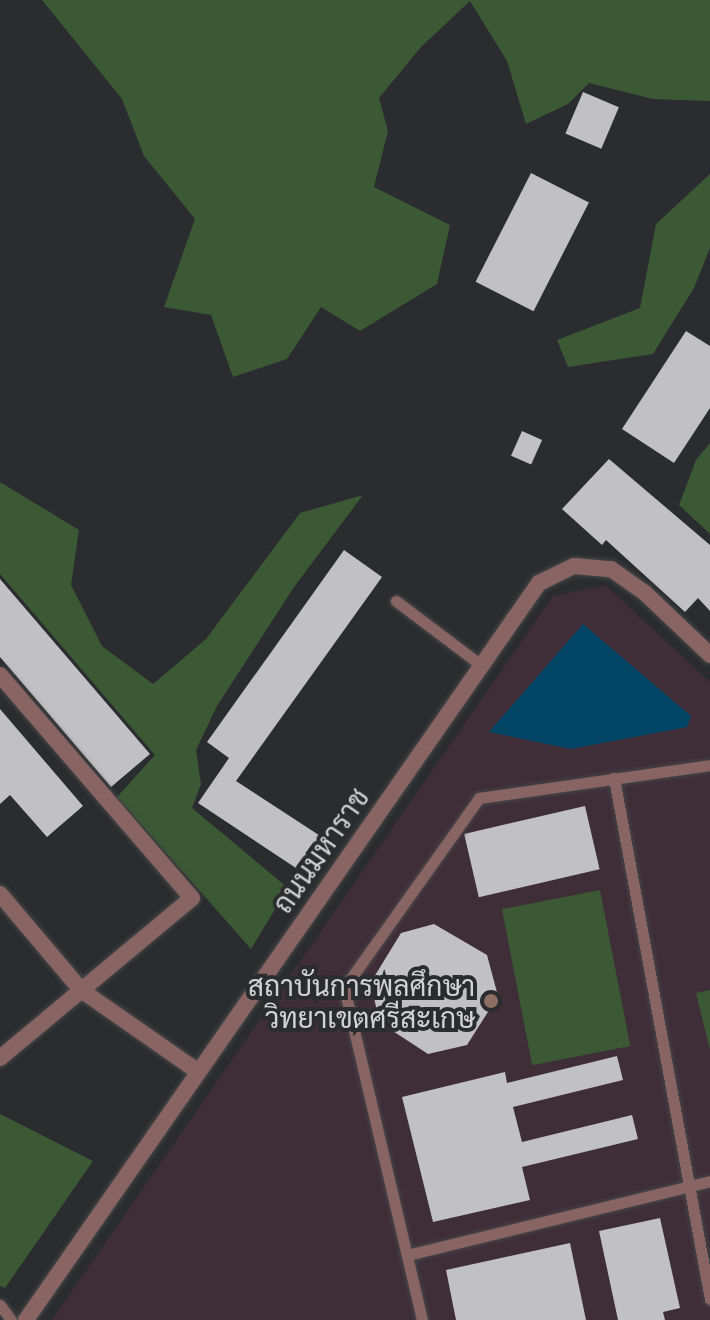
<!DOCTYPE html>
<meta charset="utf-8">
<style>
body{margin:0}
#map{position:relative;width:710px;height:1320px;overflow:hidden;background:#2b2c2f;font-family:"Open Sans",Sarabun,sans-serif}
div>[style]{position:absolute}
.education>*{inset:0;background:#3f2d38}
.green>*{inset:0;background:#3b5935;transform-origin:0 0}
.water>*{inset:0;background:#046}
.building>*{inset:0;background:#c0c0c5;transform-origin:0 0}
.roads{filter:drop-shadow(0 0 2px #464749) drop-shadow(0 0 2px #464749)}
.lane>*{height:11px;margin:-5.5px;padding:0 5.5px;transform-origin:5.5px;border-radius:5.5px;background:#886462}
.street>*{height:16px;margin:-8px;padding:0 8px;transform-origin:8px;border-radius:8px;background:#886462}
.dots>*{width:22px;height:22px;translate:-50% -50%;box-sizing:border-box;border:4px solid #2b2c2f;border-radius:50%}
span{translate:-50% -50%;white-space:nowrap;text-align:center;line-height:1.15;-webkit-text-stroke:8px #2b2c2f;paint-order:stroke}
.street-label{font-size:28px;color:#d2d2d4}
.poi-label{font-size:28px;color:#d2d2d4}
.right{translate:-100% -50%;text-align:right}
</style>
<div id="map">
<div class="education">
<div style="clip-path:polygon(605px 585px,710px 682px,710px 1320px,52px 1320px,553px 596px)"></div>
</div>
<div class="green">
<div style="clip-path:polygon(42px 0,710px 0,710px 101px,653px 99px,589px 83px,568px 104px,526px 124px,507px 61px,470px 1px,421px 47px,379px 98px,388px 131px,374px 187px,450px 225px,437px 284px,360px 331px,321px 307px,287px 359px,233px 377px,211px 315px,164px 307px,195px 219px,144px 156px,122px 99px)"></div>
<div style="clip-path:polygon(710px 174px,710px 248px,694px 288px,653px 354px,568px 367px,557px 340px,640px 308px,656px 224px)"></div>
<div style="clip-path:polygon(710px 443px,710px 534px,679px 505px,696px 460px)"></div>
<div style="clip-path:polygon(0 482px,79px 530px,71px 585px,102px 646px,153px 684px,206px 639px,300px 513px,363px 495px,294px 587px,217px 706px,196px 750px,201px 784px,192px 808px,288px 888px,251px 949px,117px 797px,155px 755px,0 574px)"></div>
<div style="left:600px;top:890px;width:159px;height:100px;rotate:79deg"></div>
<div style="clip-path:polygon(710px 990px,710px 1050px,696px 993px)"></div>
<div style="clip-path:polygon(0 1114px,93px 1161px,5px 1288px,0 1286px)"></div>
</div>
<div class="water">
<div style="clip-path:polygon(583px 624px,691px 716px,687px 727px,571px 749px,489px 732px)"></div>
</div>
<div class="building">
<div style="left:583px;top:92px;width:39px;height:45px;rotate:23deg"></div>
<div style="left:531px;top:173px;width:65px;height:122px;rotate:27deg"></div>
<div style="clip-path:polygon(686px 331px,710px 346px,710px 408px,674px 463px,622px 429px)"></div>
<div style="left:522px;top:431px;width:22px;height:27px;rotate:24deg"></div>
<div style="clip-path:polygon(609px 459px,710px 545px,710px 611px,698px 598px,685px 612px,606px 540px,602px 545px,562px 509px)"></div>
<div style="clip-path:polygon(344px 550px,382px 577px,236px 781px,328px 841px,305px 874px,198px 803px,229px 758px,207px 742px)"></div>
<div style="clip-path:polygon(0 579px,150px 754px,111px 787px,0 657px)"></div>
<div style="clip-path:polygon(0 709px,83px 806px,47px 837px,10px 795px,0 804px)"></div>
<div style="left:585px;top:806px;width:65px;height:124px;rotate:77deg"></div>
<div style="clip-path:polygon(434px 924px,487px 955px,498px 996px,467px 1045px,428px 1054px,379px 1022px,371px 982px,401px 933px)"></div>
<div style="clip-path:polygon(617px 1056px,623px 1080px,513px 1107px,522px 1142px,632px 1115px,638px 1139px,522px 1167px,530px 1200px,433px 1222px,402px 1097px,505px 1072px,507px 1083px)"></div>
<div style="clip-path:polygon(660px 1218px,680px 1308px,663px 1312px,665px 1320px,618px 1320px,599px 1231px)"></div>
<div style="clip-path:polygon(570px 1243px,586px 1320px,456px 1320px,446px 1270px)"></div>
</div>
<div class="roads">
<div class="lane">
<div style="left:396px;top:601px;width:106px;rotate:37deg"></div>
<div style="left:614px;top:778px;width:530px;rotate:79.56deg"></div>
<div style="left:407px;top:1255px;width:312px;rotate:-13.7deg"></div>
<div style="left:0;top:1305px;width:19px;rotate:54deg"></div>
<div style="left:422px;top:1320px;width:341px;rotate:-103.2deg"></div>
<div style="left:344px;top:988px;width:233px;rotate:-54.6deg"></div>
<div style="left:479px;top:798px;width:233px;rotate:-8.1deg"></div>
</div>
<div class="street">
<div style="left:0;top:675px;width:294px;rotate:49.3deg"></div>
<div style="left:192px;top:898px;width:250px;rotate:140.2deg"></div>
<div style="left:0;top:894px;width:126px;rotate:49.8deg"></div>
<div style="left:81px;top:990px;width:141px;rotate:34.9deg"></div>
<div style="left:26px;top:1320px;width:898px;rotate:-55.16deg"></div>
<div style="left:539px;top:583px;width:39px;rotate:-26deg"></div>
<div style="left:574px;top:566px;width:37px;rotate:5deg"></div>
<div style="left:611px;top:569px;width:42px;rotate:35.2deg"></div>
<div style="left:645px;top:593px;width:90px;rotate:43.6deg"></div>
</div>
</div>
<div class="dots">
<div style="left:491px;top:1001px;background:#8d6e63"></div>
</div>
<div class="street-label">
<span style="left:320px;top:850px;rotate:-55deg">ถนนมหาราช</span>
</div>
<div class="poi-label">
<span class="right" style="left:475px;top:1001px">สถาบันการพลศึกษา<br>วิทยาเขตศรีสะเกษ</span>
</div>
</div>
